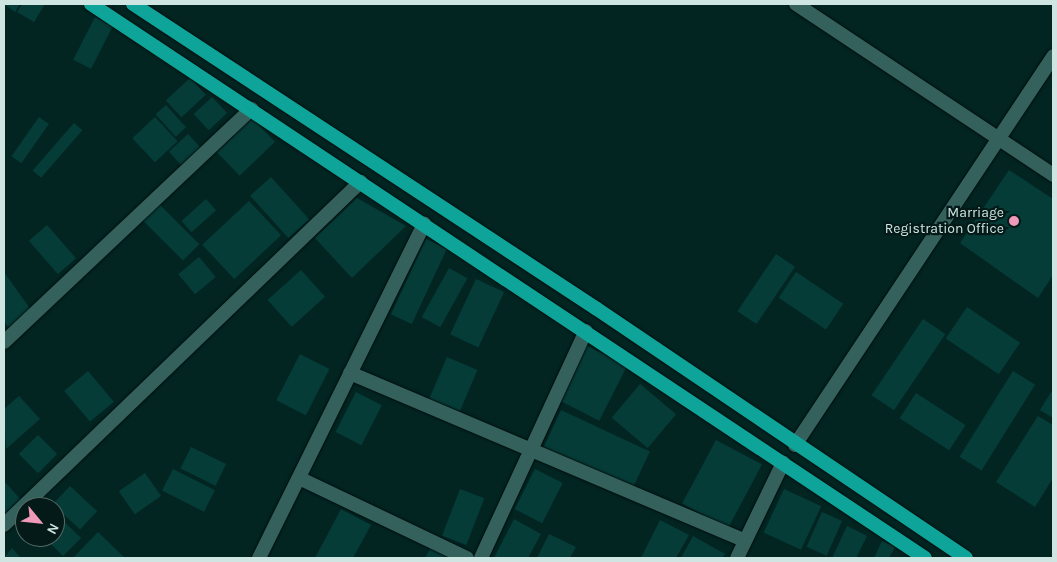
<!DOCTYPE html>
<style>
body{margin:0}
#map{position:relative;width:1057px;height:562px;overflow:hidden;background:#022522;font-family:Karla,sans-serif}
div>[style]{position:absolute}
.building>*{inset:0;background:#063c38;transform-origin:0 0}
.roads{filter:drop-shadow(0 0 1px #000d0b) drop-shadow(0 0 1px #000d0b)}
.minor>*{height:14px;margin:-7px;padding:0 7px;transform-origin:7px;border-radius:7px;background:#35615c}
.trunk>*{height:14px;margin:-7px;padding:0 7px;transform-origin:7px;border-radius:7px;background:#0ea49a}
.dots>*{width:14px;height:14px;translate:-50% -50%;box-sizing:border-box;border:2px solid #041a18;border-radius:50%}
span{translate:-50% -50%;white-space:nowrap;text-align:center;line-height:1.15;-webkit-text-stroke:4.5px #041a18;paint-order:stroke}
.poi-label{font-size:14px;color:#cee5e1}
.right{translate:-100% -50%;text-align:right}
.frame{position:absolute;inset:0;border:5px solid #cee5e1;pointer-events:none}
.north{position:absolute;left:15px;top:497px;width:50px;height:50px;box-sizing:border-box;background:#041a18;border:1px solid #556b68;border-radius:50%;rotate:118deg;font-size:14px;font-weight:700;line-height:20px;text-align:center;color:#cee5e1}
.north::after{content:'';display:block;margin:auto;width:18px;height:22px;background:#ef9ab8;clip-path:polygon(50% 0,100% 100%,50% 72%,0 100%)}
</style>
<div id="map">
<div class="building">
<div style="clip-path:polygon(4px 4px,20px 4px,15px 12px)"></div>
<div style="clip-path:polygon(22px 4px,45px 4px,34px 22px,17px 12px)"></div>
<div style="left:95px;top:17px;width:20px;height:48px;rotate:27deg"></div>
<div style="left:190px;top:78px;width:23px;height:33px;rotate:47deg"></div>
<div style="left:212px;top:97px;width:22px;height:25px;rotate:47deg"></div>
<div style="left:166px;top:105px;width:30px;height:14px;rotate:48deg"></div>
<div style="left:39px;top:117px;width:12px;height:48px;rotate:35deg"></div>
<div style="left:155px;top:117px;width:33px;height:31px;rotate:47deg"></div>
<div style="left:252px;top:118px;width:33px;height:49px;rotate:46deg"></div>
<div style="left:74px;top:123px;width:11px;height:63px;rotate:41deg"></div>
<div style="left:188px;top:134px;width:18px;height:26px;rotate:47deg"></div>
<div style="clip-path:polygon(1009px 170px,1053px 199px,1053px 275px,1038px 298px,960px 243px)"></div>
<div style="left:271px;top:177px;width:57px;height:28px;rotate:48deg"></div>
<div style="clip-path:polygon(357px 198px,406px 226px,352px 278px,315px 238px)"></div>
<div style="left:206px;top:199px;width:15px;height:33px;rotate:48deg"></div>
<div style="left:249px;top:201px;width:47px;height:64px;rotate:47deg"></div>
<div style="left:159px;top:204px;width:57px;height:23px;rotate:45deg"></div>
<div style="left:47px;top:225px;width:44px;height:24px;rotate:49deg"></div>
<div style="left:426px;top:239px;width:23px;height:83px;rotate:25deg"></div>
<div style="left:776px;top:254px;width:23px;height:69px;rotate:34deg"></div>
<div style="left:199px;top:257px;width:26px;height:27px;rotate:50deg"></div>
<div style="left:449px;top:268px;width:21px;height:56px;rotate:29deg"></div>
<div style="left:301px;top:270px;width:36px;height:45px;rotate:48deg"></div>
<div style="clip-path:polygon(4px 272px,31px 310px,8px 327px,4px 321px)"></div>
<div style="left:796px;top:272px;width:57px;height:31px;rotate:34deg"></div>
<div style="left:476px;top:279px;width:31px;height:61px;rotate:25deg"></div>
<div style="left:967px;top:307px;width:64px;height:38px;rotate:34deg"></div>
<div style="left:923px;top:319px;width:27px;height:92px;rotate:34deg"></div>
<div style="left:585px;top:345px;width:47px;height:61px;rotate:27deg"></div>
<div style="left:300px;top:354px;width:33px;height:52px;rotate:27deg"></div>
<div style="left:447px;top:357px;width:33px;height:45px;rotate:23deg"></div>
<div style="left:88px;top:371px;width:40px;height:31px;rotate:50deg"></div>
<div style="left:1013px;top:371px;width:26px;height:101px;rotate:32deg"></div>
<div style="left:640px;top:384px;width:47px;height:44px;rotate:40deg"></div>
<div style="clip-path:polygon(1053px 389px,1053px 418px,1040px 410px)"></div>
<div style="left:356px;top:392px;width:29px;height:45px;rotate:27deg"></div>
<div style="left:916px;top:393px;width:59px;height:30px;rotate:33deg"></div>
<div style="clip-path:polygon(19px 396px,40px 419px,6px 449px,4px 409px)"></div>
<div style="left:561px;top:410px;width:98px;height:42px;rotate:25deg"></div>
<div style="clip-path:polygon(1038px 416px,1053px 425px,1053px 478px,1035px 507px,996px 482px)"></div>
<div style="left:38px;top:435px;width:27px;height:27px;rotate:45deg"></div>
<div style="left:716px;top:440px;width:52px;height:72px;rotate:28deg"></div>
<div style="left:191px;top:447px;width:39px;height:24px;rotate:26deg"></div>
<div style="left:173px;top:469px;width:47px;height:24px;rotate:27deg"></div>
<div style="left:535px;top:469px;width:31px;height:45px;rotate:27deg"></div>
<div style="left:145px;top:473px;width:28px;height:32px;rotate:55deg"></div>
<div style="clip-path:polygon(4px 481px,22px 501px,4px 518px)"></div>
<div style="left:70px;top:486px;width:37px;height:25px;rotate:43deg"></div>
<div style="left:460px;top:489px;width:26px;height:50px;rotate:21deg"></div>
<div style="left:784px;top:489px;width:41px;height:48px;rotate:25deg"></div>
<div style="clip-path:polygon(341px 509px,371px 525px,353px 558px,315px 558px)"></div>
<div style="left:822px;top:512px;width:22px;height:38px;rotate:24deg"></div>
<div style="clip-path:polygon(55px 513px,81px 538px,63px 556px,44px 537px,55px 537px)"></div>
<div style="clip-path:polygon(514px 519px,541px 534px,528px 558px,494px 558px)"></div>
<div style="clip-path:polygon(660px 520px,689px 535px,676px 558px,641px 558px)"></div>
<div style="clip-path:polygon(847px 526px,867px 536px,856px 558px,832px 558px)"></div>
<div style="clip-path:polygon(98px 532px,125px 558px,73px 558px)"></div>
<div style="clip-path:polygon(549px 534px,576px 547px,570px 558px,537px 558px)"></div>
<div style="clip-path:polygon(693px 536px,725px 554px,722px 558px,681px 558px)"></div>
<div style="clip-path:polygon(882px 541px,895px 547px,889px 558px,874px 558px)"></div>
<div style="clip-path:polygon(431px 547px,453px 558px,425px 558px)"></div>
<div style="clip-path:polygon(12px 548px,21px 558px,4px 558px)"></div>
</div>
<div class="roads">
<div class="minor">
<div style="left:796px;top:4px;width:309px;rotate:33.6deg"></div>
<div style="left:4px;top:342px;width:340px;rotate:-43.3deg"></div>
<div style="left:350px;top:373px;width:429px;rotate:23deg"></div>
<div style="left:795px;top:445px;width:467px;rotate:-56.4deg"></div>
<div style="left:299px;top:478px;width:186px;rotate:25.5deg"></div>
<div style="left:4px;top:525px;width:495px;rotate:-43.9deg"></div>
<div style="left:259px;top:558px;width:373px;rotate:-63.7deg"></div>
<div style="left:481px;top:558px;width:250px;rotate:-65.2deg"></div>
<div style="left:737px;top:558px;width:106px;rotate:-64.2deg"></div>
</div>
<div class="trunk">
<div style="left:91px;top:4px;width:1001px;rotate:33.59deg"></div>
<div style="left:133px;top:4px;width:555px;rotate:33.32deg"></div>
<div style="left:597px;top:309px;width:445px;rotate:34deg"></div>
</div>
</div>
<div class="dots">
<div style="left:1014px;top:221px;background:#ef9ab8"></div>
</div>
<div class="poi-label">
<span class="right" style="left:1004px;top:221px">Marriage<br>Registration Office</span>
</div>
<div class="frame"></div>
<div class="north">N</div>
</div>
